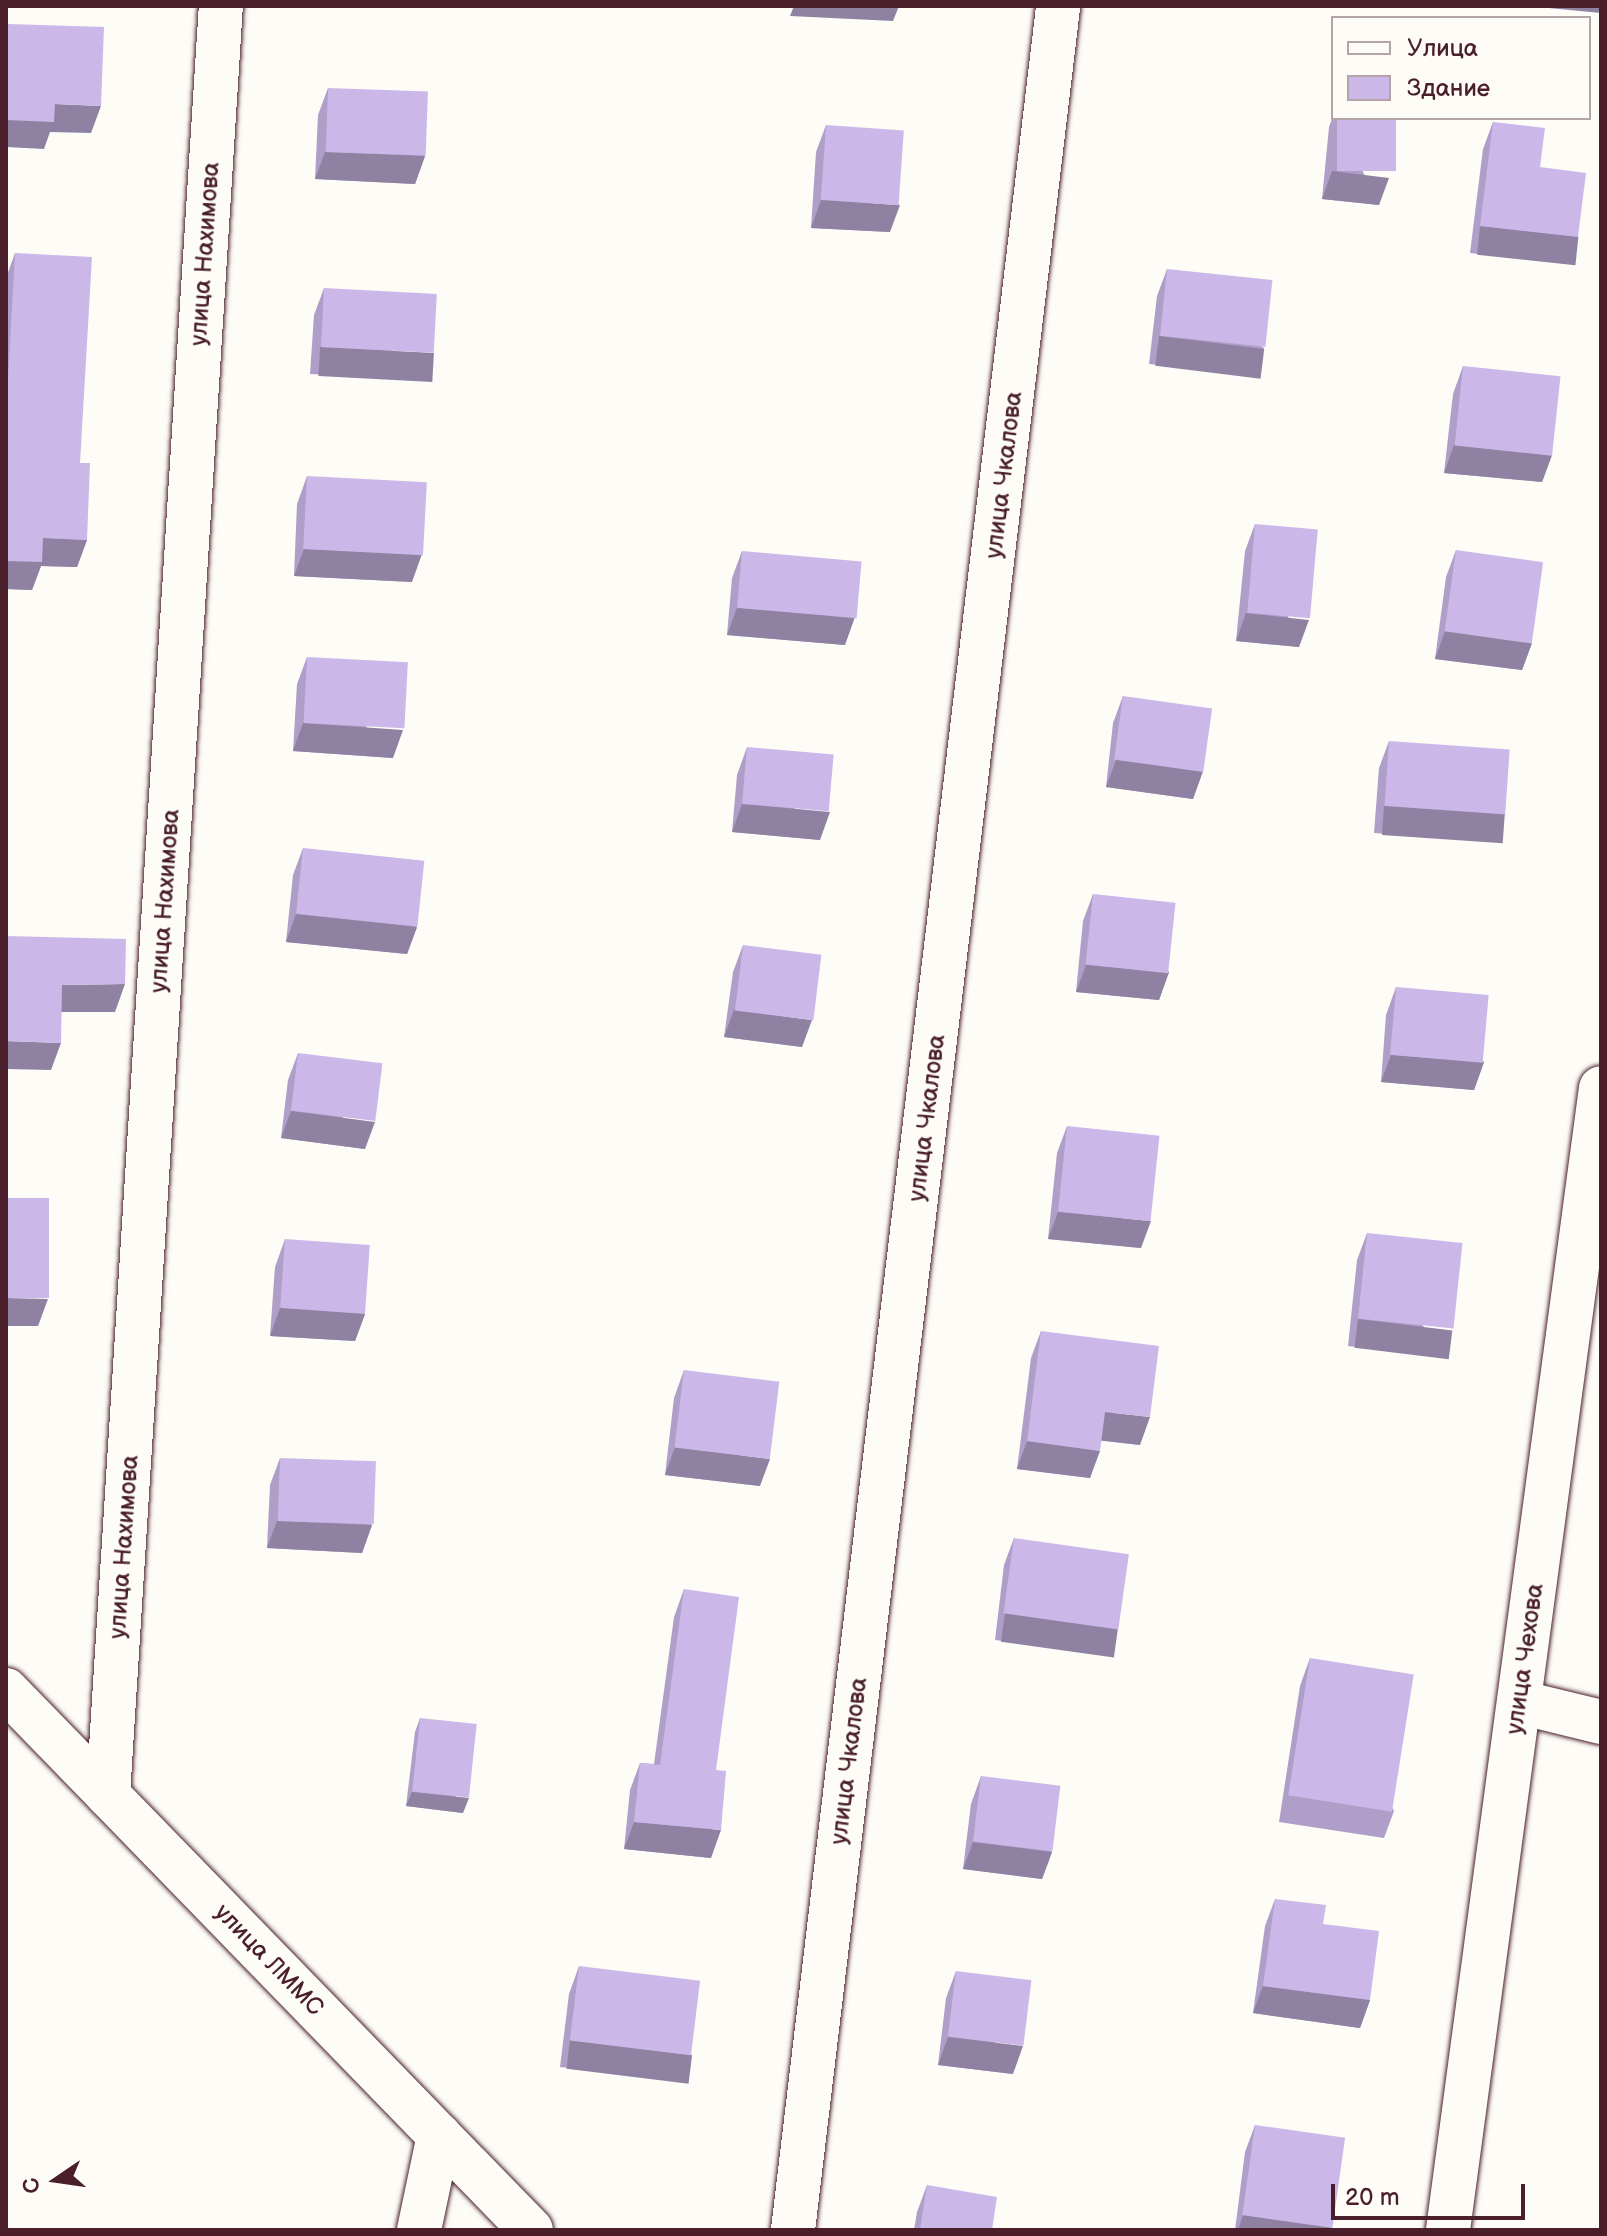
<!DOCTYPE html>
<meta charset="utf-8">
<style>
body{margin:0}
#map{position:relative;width:1607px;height:2236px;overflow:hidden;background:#fdfcf7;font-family:"Balsamiq Sans",sans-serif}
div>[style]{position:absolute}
.roads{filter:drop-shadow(0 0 2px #4a1f2b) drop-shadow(0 0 2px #4a1f2b)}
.minor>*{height:44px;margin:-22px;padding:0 22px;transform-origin:22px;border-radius:22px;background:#fdfcf7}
.wall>*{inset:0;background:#af9ec8}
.shaded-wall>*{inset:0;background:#8f81a2;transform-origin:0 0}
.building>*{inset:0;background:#ccb8e8;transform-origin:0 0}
span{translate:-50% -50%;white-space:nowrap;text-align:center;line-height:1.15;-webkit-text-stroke:7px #fdfcf7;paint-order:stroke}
.street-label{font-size:24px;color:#4a1f2b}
.frame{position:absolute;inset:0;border:8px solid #4a1f2b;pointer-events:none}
.legend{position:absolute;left:1331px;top:16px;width:260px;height:104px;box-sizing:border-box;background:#fdfcf7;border:2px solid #b5a4a5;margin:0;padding:10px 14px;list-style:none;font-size:24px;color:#4a1f2b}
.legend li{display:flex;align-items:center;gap:16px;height:40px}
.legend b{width:40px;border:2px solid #b5a4a5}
.north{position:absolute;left:16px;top:2140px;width:80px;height:80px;-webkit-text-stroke:6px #fdfcf7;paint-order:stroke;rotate:257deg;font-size:22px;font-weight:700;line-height:32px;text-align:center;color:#4a1f2b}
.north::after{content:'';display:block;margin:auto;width:28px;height:36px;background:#4a1f2b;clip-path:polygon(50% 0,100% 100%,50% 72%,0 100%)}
.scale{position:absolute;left:1331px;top:2184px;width:194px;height:36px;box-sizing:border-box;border:4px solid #4a1f2b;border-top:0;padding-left:10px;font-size:24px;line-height:28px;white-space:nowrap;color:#4a1f2b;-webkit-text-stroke:6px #fdfcf7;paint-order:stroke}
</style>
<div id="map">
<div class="roads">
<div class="minor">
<div style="left:6px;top:1690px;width:753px;rotate:45.81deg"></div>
<div style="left:1519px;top:1702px;width:84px;rotate:13.7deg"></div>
<div style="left:108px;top:1795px;width:1793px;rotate:-86.39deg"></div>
<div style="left:419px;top:2230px;width:97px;rotate:-78.1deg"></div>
<div style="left:793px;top:2230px;width:2240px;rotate:-83.2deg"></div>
<div style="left:1448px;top:2230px;width:1152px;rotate:-82.37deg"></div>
</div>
</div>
<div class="wall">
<div style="clip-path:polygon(328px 88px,425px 156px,415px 184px,315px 179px,318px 115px)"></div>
<div style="clip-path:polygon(1333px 116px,1333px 118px,1337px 118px,1379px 205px,1322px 199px,1329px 127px)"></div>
<div style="clip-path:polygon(1493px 122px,1540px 167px,1568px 264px,1470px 253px,1483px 149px)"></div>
<div style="clip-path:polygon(826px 125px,890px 232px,811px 228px,816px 152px)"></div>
<div style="clip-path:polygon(15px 253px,80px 463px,87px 540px,77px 567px,41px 566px,32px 590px,6px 589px,6px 278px)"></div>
<div style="clip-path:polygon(1167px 269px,1264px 348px,1254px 376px,1149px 364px,1157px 296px)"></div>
<div style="clip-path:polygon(324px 288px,424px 380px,310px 374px,314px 315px)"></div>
<div style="clip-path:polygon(1463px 366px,1552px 455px,1542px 482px,1444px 473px,1453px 394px)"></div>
<div style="clip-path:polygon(307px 476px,412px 582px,294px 576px,297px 504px)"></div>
<div style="clip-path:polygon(1255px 524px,1299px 647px,1236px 641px,1245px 551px)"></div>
<div style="clip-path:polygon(1456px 550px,1532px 643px,1522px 670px,1435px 659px,1446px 577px)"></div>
<div style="clip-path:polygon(742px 551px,845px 645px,727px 635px,732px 578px)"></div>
<div style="clip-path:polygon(307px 657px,393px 758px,293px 751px,297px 684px)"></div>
<div style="clip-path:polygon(1123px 696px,1203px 771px,1193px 799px,1106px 787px,1113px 723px)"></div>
<div style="clip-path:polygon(1389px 741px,1505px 815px,1495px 842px,1374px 833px,1379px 768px)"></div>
<div style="clip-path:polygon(747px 747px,820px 840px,732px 832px,737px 775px)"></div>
<div style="clip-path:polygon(303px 848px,417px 927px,407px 954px,286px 942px,293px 875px)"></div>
<div style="clip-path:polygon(1093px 894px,1169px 972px,1159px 1000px,1076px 992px,1083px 921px)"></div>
<div style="clip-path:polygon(743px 945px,802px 1047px,724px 1037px,733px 972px)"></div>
<div style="clip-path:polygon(1396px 987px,1484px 1062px,1474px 1090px,1381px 1082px,1386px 1015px)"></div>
<div style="clip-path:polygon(298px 1053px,365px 1149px,281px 1138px,288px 1080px)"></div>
<div style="clip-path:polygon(1067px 1126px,1141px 1248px,1048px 1239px,1057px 1153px)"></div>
<div style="clip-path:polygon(1367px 1233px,1442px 1357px,1348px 1346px,1357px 1260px)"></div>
<div style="clip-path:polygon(285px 1239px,365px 1314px,355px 1341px,270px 1336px,275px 1267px)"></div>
<div style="clip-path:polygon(1041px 1331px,1140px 1445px,1101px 1440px,1090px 1478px,1017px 1469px,1031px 1358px)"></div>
<div style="clip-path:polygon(684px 1370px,760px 1486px,665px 1475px,674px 1398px)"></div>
<div style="clip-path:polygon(280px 1458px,372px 1525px,362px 1553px,267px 1548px,270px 1485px)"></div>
<div style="clip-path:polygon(1014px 1538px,1118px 1628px,1108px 1655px,995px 1640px,1004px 1565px)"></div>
<div style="clip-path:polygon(684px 1589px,716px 1770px,711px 1858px,624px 1849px,630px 1790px,640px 1763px,654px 1764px,674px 1617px)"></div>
<div style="clip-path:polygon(1310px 1658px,1394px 1811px,1384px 1838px,1279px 1822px,1300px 1686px)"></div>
<div style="clip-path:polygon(420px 1718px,463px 1813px,406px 1806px,415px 1732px)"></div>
<div style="clip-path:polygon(981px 1776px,1052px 1852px,1042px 1879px,963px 1869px,971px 1804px)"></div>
<div style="clip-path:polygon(1275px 1899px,1323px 1924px,1370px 2000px,1360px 2028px,1253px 2013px,1265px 1926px)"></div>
<div style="clip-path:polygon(579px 1966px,682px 2081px,560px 2067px,569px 1994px)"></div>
<div style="clip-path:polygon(956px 1971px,1013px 2074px,938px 2065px,946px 1998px)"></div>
<div style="clip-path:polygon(1255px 2125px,1332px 2228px,1332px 2230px,1235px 2230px,1245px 2152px)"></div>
<div style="clip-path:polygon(927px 2185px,992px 2230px,914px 2230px,917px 2212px)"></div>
</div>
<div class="shaded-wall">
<div style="clip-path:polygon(794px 6px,899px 6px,893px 21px,790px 16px)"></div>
<div style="clip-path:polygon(1528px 6px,1601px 6px,1601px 13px)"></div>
<div style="clip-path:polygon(55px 104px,101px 106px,91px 133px,50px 132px,44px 149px,6px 147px,6px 120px)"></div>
<div style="clip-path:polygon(325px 152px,425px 156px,415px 184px,315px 179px)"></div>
<div style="clip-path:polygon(1332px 171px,1389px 178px,1379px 205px,1322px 199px)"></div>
<div style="clip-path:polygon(821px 200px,900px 205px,890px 232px,811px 228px)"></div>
<div style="left:1480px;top:226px;width:99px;height:29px;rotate:6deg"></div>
<div style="left:1159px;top:336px;width:106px;height:30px;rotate:7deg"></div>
<div style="left:320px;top:347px;width:114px;height:29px;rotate:3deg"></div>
<div style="clip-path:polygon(1454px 445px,1552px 455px,1542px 482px,1444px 473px)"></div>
<div style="clip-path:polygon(43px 538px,87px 540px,77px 567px,41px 566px,32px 590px,6px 589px,6px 561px)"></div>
<div style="clip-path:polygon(304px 549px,422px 554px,412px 582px,294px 576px)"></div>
<div style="clip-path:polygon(737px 608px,855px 617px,845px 645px,727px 635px)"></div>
<div style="clip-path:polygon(1246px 613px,1309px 620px,1299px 647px,1236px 641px)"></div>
<div style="clip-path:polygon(1445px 631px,1532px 643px,1522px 670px,1435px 659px)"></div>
<div style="clip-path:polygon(303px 723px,403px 730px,393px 758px,293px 751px)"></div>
<div style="clip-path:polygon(1116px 760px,1203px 771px,1193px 799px,1106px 787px)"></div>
<div style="clip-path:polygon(742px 804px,830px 812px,820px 840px,732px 832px)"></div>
<div style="left:1384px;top:806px;width:121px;height:29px;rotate:4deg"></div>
<div style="clip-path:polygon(296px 914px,417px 927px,407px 954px,286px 942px)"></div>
<div style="clip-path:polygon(1086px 965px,1169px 972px,1159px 1000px,1076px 992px)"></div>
<div style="clip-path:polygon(125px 984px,115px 1012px,52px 1012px,62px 985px)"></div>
<div style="clip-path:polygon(734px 1010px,812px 1020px,802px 1047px,724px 1037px)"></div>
<div style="clip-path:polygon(6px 1041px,61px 1043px,51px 1070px,6px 1069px)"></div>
<div style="clip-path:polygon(1391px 1055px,1484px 1062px,1474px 1090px,1381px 1082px)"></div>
<div style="clip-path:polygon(291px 1111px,375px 1122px,365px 1149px,281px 1138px)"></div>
<div style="clip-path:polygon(1058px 1212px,1151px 1221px,1141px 1248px,1048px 1239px)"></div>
<div style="clip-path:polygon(6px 1298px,48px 1299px,38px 1326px,6px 1326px)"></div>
<div style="clip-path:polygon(280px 1308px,365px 1314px,355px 1341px,270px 1336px)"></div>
<div style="left:1358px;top:1319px;width:95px;height:29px;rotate:7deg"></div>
<div style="clip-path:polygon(1105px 1412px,1150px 1417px,1140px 1445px,1095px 1440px)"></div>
<div style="clip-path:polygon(1027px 1441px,1100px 1451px,1090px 1478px,1017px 1469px)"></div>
<div style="clip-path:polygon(675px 1447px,770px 1459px,760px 1486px,665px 1475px)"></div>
<div style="clip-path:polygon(277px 1521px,372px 1525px,362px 1553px,267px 1548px)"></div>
<div style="left:1005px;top:1613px;width:114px;height:29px;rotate:8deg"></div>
<div style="clip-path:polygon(412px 1792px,469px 1798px,463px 1813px,406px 1806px)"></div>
<div style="clip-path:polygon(634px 1822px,721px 1830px,711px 1858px,624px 1849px)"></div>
<div style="clip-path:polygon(973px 1842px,1052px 1852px,1042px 1879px,963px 1869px)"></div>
<div style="clip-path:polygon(1263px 1986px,1370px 2000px,1360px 2028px,1253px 2013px)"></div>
<div style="clip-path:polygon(948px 2037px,1023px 2046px,1013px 2074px,938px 2065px)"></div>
<div style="left:570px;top:2040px;width:123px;height:29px;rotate:7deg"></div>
<div style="clip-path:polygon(1243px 2215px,1332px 2228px,1332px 2230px,1238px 2230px)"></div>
</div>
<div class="building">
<div style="clip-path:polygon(8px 24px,104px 27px,101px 106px,55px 104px,54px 122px,6px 120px)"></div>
<div style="left:328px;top:88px;width:100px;height:64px;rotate:2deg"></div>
<div style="left:1337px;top:118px;width:59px;height:53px"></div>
<div style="clip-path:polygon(1493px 122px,1545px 128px,1540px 167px,1586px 173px,1578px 237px,1480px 226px)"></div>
<div style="left:826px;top:125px;width:78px;height:75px;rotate:4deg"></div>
<div style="clip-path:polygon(15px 253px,92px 257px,80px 463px,90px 463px,87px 540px,43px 538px,42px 562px,6px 561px,6px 414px)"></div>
<div style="left:1167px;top:269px;width:106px;height:67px;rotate:6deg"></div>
<div style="left:324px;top:288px;width:113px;height:59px;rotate:3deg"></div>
<div style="left:1463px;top:366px;width:98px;height:80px;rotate:6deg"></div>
<div style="left:307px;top:476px;width:120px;height:73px;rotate:3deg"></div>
<div style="left:1255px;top:524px;width:63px;height:89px;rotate:5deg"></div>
<div style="left:1456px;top:550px;width:88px;height:82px;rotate:8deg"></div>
<div style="left:742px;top:551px;width:120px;height:57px;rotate:5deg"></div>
<div style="left:307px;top:657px;width:101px;height:66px;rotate:3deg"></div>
<div style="left:1123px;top:696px;width:90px;height:64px;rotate:8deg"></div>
<div style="left:1389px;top:741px;width:121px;height:65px;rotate:4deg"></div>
<div style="left:747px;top:747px;width:87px;height:57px;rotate:5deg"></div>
<div style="left:303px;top:848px;width:122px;height:66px;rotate:6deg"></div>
<div style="left:1093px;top:894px;width:83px;height:71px;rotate:6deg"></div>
<div style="clip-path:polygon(6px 936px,126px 939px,125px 984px,62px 985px,61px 1043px,6px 1041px)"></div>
<div style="left:743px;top:945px;width:79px;height:66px;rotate:7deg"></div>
<div style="left:1396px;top:987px;width:93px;height:68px;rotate:5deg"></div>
<div style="left:298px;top:1053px;width:85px;height:58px;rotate:7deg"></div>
<div style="left:1067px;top:1126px;width:93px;height:86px;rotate:6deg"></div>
<div style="left:6px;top:1198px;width:43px;height:100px"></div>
<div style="left:1367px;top:1233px;width:96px;height:86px;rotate:6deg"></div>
<div style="left:285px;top:1239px;width:85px;height:69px;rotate:4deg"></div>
<div style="clip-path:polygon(1041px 1331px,1159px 1346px,1150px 1417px,1105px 1412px,1100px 1451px,1027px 1441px)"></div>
<div style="left:684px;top:1370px;width:96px;height:78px;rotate:7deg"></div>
<div style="left:280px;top:1458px;width:96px;height:63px;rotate:2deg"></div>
<div style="left:1014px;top:1538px;width:116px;height:76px;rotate:8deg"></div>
<div style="clip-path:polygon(684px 1589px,739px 1597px,716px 1770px,726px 1771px,721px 1830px,634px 1822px,640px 1763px,660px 1765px)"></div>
<div style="left:1310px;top:1658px;width:105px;height:139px;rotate:9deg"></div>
<div style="left:420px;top:1718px;width:57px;height:74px;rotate:6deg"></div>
<div style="left:981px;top:1776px;width:80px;height:66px;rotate:7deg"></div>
<div style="clip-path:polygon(1275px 1899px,1326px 1905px,1323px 1924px,1379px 1931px,1370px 2000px,1263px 1986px)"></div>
<div style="left:579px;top:1966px;width:122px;height:75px;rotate:7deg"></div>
<div style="left:956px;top:1971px;width:76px;height:66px;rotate:7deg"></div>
<div style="left:1255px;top:2125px;width:91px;height:91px;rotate:8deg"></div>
<div style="clip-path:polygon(927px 2185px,997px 2197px,992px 2230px,920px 2230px)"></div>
</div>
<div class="street-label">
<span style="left:205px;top:254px;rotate:-86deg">улица Нахимова</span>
<span style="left:1004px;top:475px;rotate:-83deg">улица Чкалова</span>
<span style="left:165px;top:901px;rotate:-86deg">улица Нахимова</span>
<span style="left:927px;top:1118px;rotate:-83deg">улица Чкалова</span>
<span style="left:124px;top:1547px;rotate:-86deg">улица Нахимова</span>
<span style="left:1525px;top:1659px;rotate:-82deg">улица Чехова</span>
<span style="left:849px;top:1761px;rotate:-83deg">улица Чкалова</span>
<span style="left:269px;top:1960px;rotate:46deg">улица ЛММС</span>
</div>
<div class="frame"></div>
<ul class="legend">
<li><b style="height:10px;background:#fdfcf7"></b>Улица</li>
<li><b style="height:22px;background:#ccb8e8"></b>Здание</li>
</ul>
<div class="north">С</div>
<div class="scale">20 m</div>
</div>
